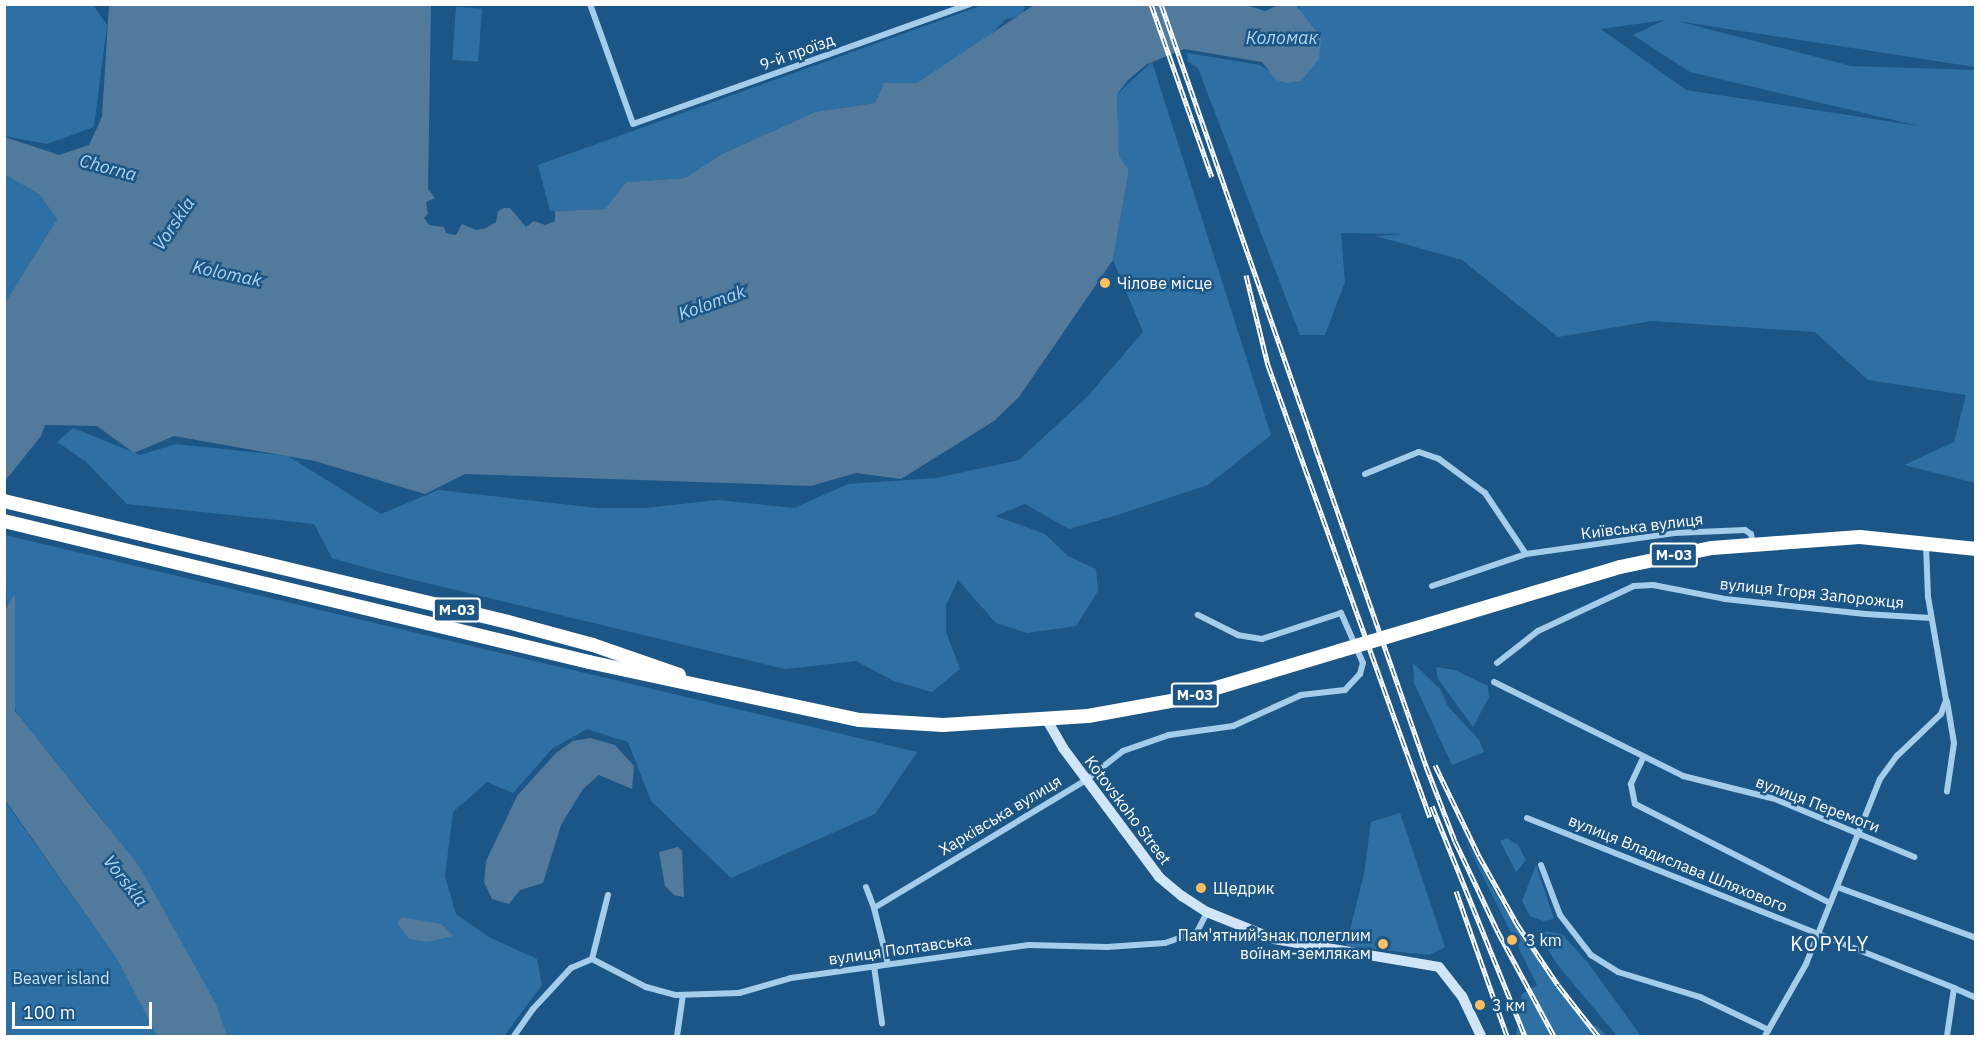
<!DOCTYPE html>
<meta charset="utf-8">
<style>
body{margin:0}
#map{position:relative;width:1980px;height:1041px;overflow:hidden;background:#1c5686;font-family:"IBM Plex Sans",sans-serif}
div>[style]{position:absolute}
.green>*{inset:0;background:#2f70a4;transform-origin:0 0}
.water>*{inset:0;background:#527a9d}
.street>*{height:6px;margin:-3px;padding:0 3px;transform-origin:3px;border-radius:3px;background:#a4cceb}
.secondary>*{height:10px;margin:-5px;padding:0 5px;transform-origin:5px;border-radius:5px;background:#d0e6f8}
.highway>*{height:14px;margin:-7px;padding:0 7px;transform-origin:7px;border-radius:7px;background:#fff}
.rail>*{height:5px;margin-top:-2.5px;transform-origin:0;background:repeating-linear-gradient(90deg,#1c5686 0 9px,#fff 0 18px);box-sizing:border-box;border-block:2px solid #fff}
.highway-bridge>*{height:14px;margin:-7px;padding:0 7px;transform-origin:7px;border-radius:7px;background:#fff}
.dots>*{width:16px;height:16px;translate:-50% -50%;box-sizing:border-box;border:3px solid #1c5686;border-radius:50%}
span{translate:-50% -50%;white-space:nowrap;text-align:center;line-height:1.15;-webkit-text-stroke:5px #1c5686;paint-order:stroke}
.shield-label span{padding:2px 4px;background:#1c5686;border:2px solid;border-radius:4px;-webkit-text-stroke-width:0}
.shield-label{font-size:15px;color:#fff;font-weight:700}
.street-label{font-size:16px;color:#fff}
.poi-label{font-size:16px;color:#fff}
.left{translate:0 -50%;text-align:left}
.right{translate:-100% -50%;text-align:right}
.park-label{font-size:16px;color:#c9e3f8}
.water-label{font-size:18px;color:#b0d5f3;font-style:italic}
.quarter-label{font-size:20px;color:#fff;letter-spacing:1.5px}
.frame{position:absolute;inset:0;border:6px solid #fff;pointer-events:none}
.scale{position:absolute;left:12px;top:1002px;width:140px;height:27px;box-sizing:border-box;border:3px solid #fff;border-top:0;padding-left:8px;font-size:18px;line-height:21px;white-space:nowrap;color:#fff;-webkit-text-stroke:4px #1c5686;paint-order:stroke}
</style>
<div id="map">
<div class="green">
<div style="clip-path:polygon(4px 5px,93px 5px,107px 25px,94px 127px,47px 144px,5px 136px)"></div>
<div style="clip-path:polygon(983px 5px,1025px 5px,1023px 15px,1006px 19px,984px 41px,917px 83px,884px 83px,875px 103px,815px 112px,722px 154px,685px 178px,626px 182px,605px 209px,550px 211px,538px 165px)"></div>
<div style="clip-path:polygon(evenodd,1296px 5px,1975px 5px,1975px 67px,1677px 21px,1851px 66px,1975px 70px,1975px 483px,1904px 465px,1954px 442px,1966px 395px,1868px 380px,1815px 332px,1652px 321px,1558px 337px,1462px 260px,1376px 236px,1405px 234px,1341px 233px,1345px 282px,1325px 335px,1300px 335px,1198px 68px,1188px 62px,1187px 53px,1260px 65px,1285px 82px,1300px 8px,1296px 5px,1665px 20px,1633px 35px,1690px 72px,1919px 126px,1686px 90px,1601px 29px,1665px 20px)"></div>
<div style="left:456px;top:7px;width:26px;height:53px;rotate:4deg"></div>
<div style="clip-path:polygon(1152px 62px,1271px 435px,1208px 485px,1114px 516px,1069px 529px,1025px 504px,995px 516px,1045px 534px,1068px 556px,1096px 569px,1098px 591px,1076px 626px,1027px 633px,996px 623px,958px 580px,946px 605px,946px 632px,960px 669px,932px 692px,894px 681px,856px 661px,785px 669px,385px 573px,332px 558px,314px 524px,127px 504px,85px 461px,57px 442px,73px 428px,140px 455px,176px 444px,288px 456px,381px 514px,438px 490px,598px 508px,645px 508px,718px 500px,794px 508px,848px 484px,936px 478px,1019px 460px,1087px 397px,1143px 332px,1113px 260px,1129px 170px,1119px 156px,1117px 94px)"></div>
<div style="clip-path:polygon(5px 175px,39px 194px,57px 219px,5px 303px)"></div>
<div style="clip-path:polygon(5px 535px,917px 752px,875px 814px,731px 878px,651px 801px,628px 742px,587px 729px,553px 748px,513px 793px,487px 782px,453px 812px,445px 876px,456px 914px,489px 937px,537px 959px,542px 985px,504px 1036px,226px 1036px,106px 824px,18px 715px,9px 694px)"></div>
<div style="clip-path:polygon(1413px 663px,1441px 690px,1447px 705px,1479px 740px,1484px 752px,1452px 765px,1414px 683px)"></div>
<div style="clip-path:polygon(1436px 667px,1455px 670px,1488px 686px,1489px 697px,1473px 727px,1438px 679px)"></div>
<div style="clip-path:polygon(4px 800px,117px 959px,157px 1036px,5px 1036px)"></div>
<div style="clip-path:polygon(1400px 813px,1445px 947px,1429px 955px,1346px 946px,1364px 874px,1371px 822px)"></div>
<div style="clip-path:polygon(1463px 836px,1505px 910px,1592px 1026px,1597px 1026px,1607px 1036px,1516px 1036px,1522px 994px,1537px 985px)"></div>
<div style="clip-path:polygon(1507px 838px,1518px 845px,1526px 860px,1516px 872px,1500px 841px)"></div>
<div style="clip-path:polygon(1536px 865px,1554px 919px,1543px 921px,1530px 916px,1522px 901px)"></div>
<div style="clip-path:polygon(1537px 930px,1562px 934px,1588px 963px,1641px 1036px,1617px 1036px,1556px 963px)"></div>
</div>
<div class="water">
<div style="clip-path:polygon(1243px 4px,1265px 11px,1279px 5px,1296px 5px,1321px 38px,1319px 59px,1301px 81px,1288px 83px,1276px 80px,1262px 62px,1184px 49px,1147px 64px,1128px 80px,1117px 94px,1119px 156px,1129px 170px,1113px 260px,1019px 397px,994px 421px,901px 479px,856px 473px,811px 486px,465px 474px,425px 494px,315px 461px,174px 436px,134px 453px,97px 426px,45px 425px,41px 436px,5px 481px,5px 303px,57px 219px,39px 194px,5px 175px,5px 137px,59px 155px,89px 145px,102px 117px,109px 5px,431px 5px,428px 189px,435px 198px,426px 202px,428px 214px,424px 218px,429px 225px,444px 227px,446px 233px,456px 235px,462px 224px,476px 230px,486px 228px,496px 222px,498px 211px,504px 208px,510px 208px,526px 227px,534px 221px,545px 225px,555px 221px,555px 211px,605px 209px,626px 182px,685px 178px,722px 154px,815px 112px,875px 103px,884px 83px,917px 83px,1034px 5px)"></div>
<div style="clip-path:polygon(15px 594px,15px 711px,139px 866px,216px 1004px,227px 1036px,157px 1036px,117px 959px,5px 800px,5px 610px)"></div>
<div style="clip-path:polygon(590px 738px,615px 745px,634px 766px,632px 789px,599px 775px,583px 789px,561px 825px,543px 883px,520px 890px,509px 904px,492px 899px,484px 882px,486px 861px,517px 796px,556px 753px,573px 741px)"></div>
<div style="clip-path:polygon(678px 847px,682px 851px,684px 897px,674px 895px,665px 886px,659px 852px)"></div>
<div style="clip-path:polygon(402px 917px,441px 924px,453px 936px,427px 942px,409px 939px,397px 923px)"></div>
</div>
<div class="street">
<div style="left:590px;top:4px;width:127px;rotate:70.3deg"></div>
<div style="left:633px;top:124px;width:358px;rotate:-19.6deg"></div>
<div style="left:1365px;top:474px;width:58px;rotate:-22.2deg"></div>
<div style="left:1419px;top:452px;width:21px;rotate:19deg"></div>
<div style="left:1439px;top:459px;width:57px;rotate:36.5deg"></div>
<div style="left:1485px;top:493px;width:73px;rotate:56.1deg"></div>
<div style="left:1432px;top:586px;width:99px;rotate:-18.8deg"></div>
<div style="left:1526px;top:554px;width:150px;rotate:-8deg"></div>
<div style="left:1675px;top:533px;width:70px;rotate:-2.5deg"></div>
<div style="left:1745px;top:530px;width:7px;rotate:34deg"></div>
<div style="left:1751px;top:534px;width:10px;rotate:79deg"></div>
<div style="left:1497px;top:663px;width:52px;rotate:-38deg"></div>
<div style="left:1538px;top:631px;width:106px;rotate:-25.1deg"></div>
<div style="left:1634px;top:586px;width:19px;rotate:-3deg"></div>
<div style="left:1653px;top:585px;width:73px;rotate:11deg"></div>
<div style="left:1725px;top:599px;width:141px;rotate:6.1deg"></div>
<div style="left:1865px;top:614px;width:66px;rotate:3.5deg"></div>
<div style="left:1494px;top:682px;width:211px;rotate:26.4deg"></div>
<div style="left:1683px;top:776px;width:95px;rotate:14deg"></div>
<div style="left:1775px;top:799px;width:151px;rotate:22.6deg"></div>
<div style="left:1947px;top:701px;width:43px;rotate:80.5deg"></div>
<div style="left:1954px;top:743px;width:49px;rotate:98.3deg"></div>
<div style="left:1643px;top:758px;width:29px;rotate:115deg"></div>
<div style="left:1631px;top:784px;width:20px;rotate:79deg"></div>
<div style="left:1635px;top:804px;width:219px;rotate:26.9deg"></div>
<div style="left:1527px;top:818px;width:460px;rotate:21.7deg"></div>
<div style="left:1954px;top:988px;width:49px;rotate:98.3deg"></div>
<div style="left:1541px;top:865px;width:53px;rotate:69.2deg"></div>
<div style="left:1560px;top:915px;width:51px;rotate:52.2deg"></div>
<div style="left:1591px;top:955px;width:32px;rotate:32deg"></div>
<div style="left:1618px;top:972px;width:86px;rotate:17deg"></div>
<div style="left:1700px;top:997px;width:76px;rotate:25.6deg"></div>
<div style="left:866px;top:887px;width:22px;rotate:69deg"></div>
<div style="left:1837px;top:887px;width:148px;rotate:20.1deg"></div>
<div style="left:592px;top:959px;width:61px;rotate:27.4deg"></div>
<div style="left:646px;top:987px;width:31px;rotate:15deg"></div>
<div style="left:676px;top:995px;width:63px;rotate:-1.8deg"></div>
<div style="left:739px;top:993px;width:54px;rotate:-16.1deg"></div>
<div style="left:791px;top:978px;width:240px;rotate:-7.9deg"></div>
<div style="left:1029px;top:945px;width:78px;rotate:1.5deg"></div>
<div style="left:1107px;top:947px;width:58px;rotate:-3.9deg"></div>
<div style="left:1165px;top:943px;width:34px;rotate:-19deg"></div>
<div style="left:1197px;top:932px;width:22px;rotate:-63deg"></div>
<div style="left:592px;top:959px;width:66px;rotate:-76deg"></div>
<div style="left:888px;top:964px;width:58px;rotate:-104deg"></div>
<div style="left:874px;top:908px;width:248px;rotate:-31.1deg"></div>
<div style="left:1086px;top:780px;width:47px;rotate:-38.1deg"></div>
<div style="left:1123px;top:751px;width:49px;rotate:-19.2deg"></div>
<div style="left:1169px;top:735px;width:65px;rotate:-8deg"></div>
<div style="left:1233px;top:726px;width:75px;rotate:-24.5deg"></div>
<div style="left:1301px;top:695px;width:44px;rotate:-6.5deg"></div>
<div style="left:1345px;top:690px;width:22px;rotate:-47deg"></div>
<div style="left:1360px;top:674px;width:11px;rotate:-75deg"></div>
<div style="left:1363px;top:663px;width:55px;rotate:-113.7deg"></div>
<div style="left:1341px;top:613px;width:83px;rotate:161.8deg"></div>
<div style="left:1262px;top:639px;width:24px;rotate:-171deg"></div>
<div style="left:1238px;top:635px;width:45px;rotate:-153.4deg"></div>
<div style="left:874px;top:966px;width:58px;rotate:82deg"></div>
<div style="left:1954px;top:988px;width:24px;rotate:24deg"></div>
<div style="left:514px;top:1036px;width:33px;rotate:-55deg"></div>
<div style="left:533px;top:1009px;width:56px;rotate:-47.2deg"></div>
<div style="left:571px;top:968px;width:23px;rotate:-23deg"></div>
<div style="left:677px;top:1036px;width:41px;rotate:-81.7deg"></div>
<div style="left:1765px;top:1036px;width:83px;rotate:-60.3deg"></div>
<div style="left:1806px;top:964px;width:199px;rotate:-68.2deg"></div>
<div style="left:1880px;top:779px;width:29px;rotate:-54deg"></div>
<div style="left:1897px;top:756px;width:61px;rotate:-43.7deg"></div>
<div style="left:1941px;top:714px;width:15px;rotate:-70deg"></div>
<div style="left:1946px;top:700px;width:105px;rotate:-99.9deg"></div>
<div style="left:1928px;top:597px;width:53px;rotate:-92.2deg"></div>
</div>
<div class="secondary">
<div style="left:1047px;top:720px;width:32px;rotate:60deg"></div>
<div style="left:1063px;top:748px;width:161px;rotate:53.3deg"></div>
<div style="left:1159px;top:877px;width:30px;rotate:40deg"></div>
<div style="left:1182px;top:896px;width:30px;rotate:33deg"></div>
<div style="left:1207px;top:912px;width:72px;rotate:21.9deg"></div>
<div style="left:1274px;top:939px;width:167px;rotate:9.6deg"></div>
<div style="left:1439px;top:967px;width:37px;rotate:52deg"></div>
<div style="left:1462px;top:996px;width:44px;rotate:64.6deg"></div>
</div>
<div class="highway">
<div style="left:4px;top:501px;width:518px;rotate:13.5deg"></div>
<div style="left:508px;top:622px;width:88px;rotate:15.1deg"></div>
<div style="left:593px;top:645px;width:91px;rotate:19.2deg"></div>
<div style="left:4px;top:521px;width:602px;rotate:13.55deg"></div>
<div style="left:589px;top:662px;width:277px;rotate:12.1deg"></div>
<div style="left:860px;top:720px;width:83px;rotate:3.4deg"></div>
<div style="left:943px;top:725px;width:145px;rotate:-3.6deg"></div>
<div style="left:1088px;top:716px;width:89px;rotate:-10.3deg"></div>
<div style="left:1176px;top:700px;width:170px;rotate:-16.7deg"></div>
<div style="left:1430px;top:624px;width:198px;rotate:-16.7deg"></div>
<div style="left:1620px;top:567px;width:94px;rotate:-11.7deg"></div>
<div style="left:1712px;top:548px;width:148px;rotate:-4.3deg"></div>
<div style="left:1860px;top:537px;width:117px;rotate:5.9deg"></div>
</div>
<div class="rail">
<div style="left:1151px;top:4px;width:183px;rotate:70.6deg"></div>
<div style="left:1161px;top:4px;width:807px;rotate:70.82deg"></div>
<div style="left:1426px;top:766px;width:80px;rotate:68.9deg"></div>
<div style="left:1455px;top:841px;width:101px;rotate:64.7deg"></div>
<div style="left:1498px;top:932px;width:118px;rotate:61.7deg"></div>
<div style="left:1246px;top:275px;width:93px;rotate:76.3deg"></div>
<div style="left:1268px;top:365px;width:480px;rotate:70.3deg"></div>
<div style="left:1435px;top:765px;width:101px;rotate:64.2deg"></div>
<div style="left:1479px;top:856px;width:78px;rotate:60.8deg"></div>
<div style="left:1517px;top:924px;width:73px;rotate:56.1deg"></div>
<div style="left:1558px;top:985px;width:65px;rotate:51.9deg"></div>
<div style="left:1432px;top:806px;width:248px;rotate:68deg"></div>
<div style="left:1456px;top:891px;width:154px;rotate:70.6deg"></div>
</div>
<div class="highway-bridge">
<div style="left:1339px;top:651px;width:95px;rotate:-16.5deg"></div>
</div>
<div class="dots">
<div style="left:1105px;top:283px;background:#fcbf62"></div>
<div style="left:1201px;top:888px;background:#fcbf62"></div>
<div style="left:1512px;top:940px;background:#fcbf62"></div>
<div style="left:1383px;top:944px;background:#fcbf62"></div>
<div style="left:1480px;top:1005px;background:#fcbf62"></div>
</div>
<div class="shield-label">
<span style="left:1674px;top:555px">М-03</span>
<span style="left:457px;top:610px">М-03</span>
<span style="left:1195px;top:695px">М-03</span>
</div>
<div class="street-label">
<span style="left:797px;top:52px;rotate:-20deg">9-й проїзд</span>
<span style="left:1642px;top:526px;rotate:-7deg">Київська вулиця</span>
<span style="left:1812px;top:593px;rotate:6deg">вулиця Ігоря Запорожця</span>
<span style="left:1818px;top:804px;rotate:21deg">вулиця Перемоги</span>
<span style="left:1128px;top:810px;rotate:53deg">Kotovskoho Street</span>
<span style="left:1000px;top:815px;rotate:-31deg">Харківська вулиця</span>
<span style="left:1678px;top:863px;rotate:22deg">вулиця Владислава Шляхового</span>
<span style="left:900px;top:949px;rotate:-8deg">вулиця Полтавська</span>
</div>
<div class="poi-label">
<span class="left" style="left:1117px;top:283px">Чілове місце</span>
<span class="left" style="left:1213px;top:888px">Щедрик</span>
<span class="right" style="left:1371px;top:944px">Пам'ятний знак полеглим<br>воїнам-землякам</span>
<span class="left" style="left:1526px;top:940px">3 km</span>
<span class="left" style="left:1492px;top:1005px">3 км</span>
</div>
<div class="park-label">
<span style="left:61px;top:978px">Beaver island</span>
</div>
<div class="water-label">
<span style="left:1282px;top:38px">Коломак</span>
<span style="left:108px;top:168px;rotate:15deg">Chorna</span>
<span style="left:174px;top:224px;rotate:-56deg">Vorskla</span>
<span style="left:227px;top:274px;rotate:12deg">Kolomak</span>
<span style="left:712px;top:303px;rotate:-20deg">Kolomak</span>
<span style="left:125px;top:881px;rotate:52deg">Vorskla</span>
</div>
<div class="quarter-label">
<span style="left:1830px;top:943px">KOPYLY</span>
</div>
<div class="frame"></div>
<div class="scale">100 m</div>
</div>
